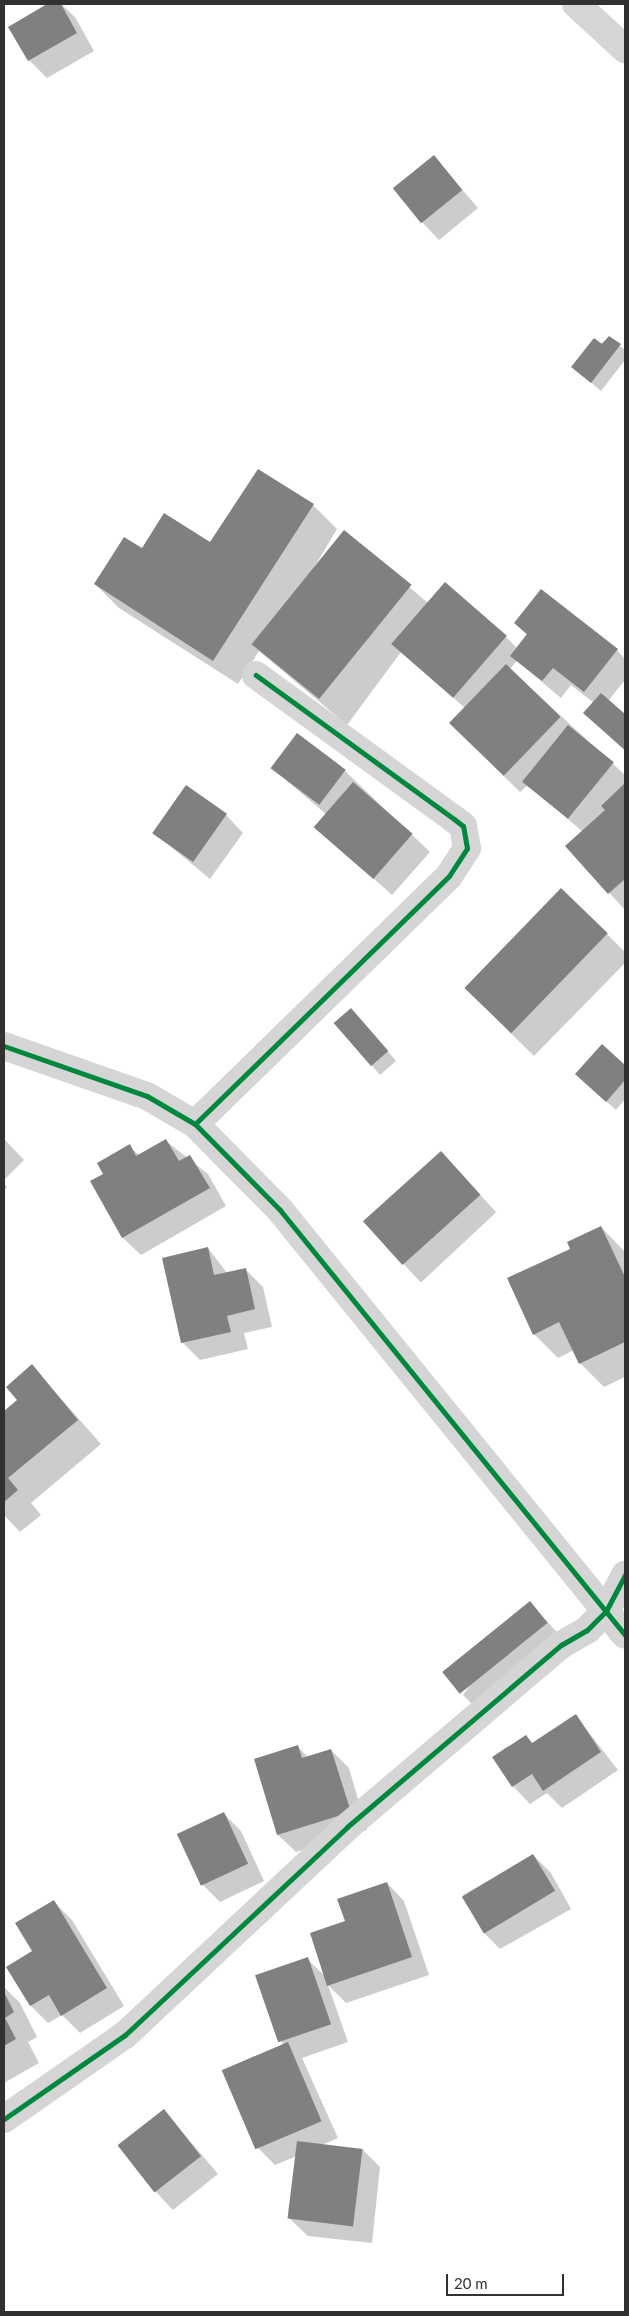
<!DOCTYPE html>
<style>
body{margin:0}
#map{position:relative;width:629px;height:2316px;overflow:hidden;background:#fff;font-family:Lato,sans-serif}
div>[style]{position:absolute}
.shadow>*{inset:0;background:#0003;transform-origin:0 0}
.building>*{inset:0;background:#808080;transform-origin:0 0}
.street>*{height:28px;margin:-14px;padding:0 14px;transform-origin:14px;border-radius:14px;background:#d5d5d5}
.cycleway>*{height:5px;margin:-2.5px;padding:0 2.5px;transform-origin:2.5px;border-radius:2.5px;background:#00873e}
span{translate:-50% -50%;white-space:nowrap;text-align:center;line-height:1.15;-webkit-text-stroke:5px #fff;paint-order:stroke}
.frame{position:absolute;inset:0;border:5px solid #313131;pointer-events:none}
.scale{position:absolute;left:446px;top:2274px;width:118px;height:22px;box-sizing:border-box;border:2px solid #313131;border-top:0;padding-left:6px;font-size:15px;line-height:18px;white-space:nowrap;color:#313131;-webkit-text-stroke:4px #fff;paint-order:stroke}
</style>
<div id="map">
<div class="shadow">
<div style="clip-path:polygon(50px 4px,61px 4px,75px 17px,94px 51px,47px 78px,29px 60px,10px 27px)"></div>
<div style="clip-path:polygon(434px 157px,478px 208px,439px 240px,422px 222px)"></div>
<div style="clip-path:polygon(609px 337px,625px 350px,625px 360px,601px 391px,572px 367px)"></div>
<div style="clip-path:polygon(313px 505px,337px 529px,309px 576px,344px 532px,428px 603px,506px 637px,517px 648px,527px 635px,515px 623px,617px 650px,625px 659px,625px 680px,608px 701px,625px 716px,625px 751px,584px 713px,594px 703px,571px 685px,561px 698px,517px 661px,510px 669px,625px 775px,625px 910px,567px 846px,583px 832px,528px 785px,520px 792px,450px 723px,465px 708px,401px 652px,347px 725px,259px 651px,238px 684px,119px 608px,95px 584px,142px 550px,211px 544px)"></div>
<div style="clip-path:polygon(272px 768px,345px 771px,430px 852px,392px 895px,316px 827px,327px 815px)"></div>
<div style="clip-path:polygon(226px 815px,243px 833px,210px 879px,153px 832px)"></div>
<div style="clip-path:polygon(607px 934px,625px 952px,625px 963px,534px 1056px,465px 988px)"></div>
<div style="clip-path:polygon(360px 1019px,396px 1061px,380px 1075px,335px 1023px)"></div>
<div style="clip-path:polygon(602px 1046px,625px 1066px,625px 1099px,616px 1110px,586px 1083px)"></div>
<div style="clip-path:polygon(4px 1139px,24px 1160px,4px 1180px)"></div>
<div style="clip-path:polygon(166px 1141px,208px 1174px,226px 1206px,141px 1255px,123px 1238px,91px 1182px,105px 1174px,129px 1146px,140px 1156px)"></div>
<div style="left:441px;top:1153px;width:81px;height:103px;rotate:47deg"></div>
<div style="clip-path:polygon(4px 1183px,7px 1187px,4px 1191px)"></div>
<div style="clip-path:polygon(601px 1227px,625px 1252px,625px 1377px,604px 1387px,580px 1363px,574px 1350px,558px 1358px,534px 1334px,572px 1249px)"></div>
<div style="clip-path:polygon(208px 1248px,227px 1273px,245px 1269px,263px 1287px,272px 1327px,244px 1333px,248px 1349px,200px 1360px,182px 1342px)"></div>
<div style="clip-path:polygon(32px 1366px,101px 1444px,31px 1503px,41px 1515px,20px 1532px,4px 1515px,4px 1413px,19px 1400px)"></div>
<div style="clip-path:polygon(530px 1603px,565px 1641px,481px 1713px,463px 1695px)"></div>
<div style="clip-path:polygon(576px 1716px,618px 1770px,562px 1808px,547px 1793px,530px 1804px,513px 1786px,526px 1737px,533px 1744px)"></div>
<div style="clip-path:polygon(298px 1747px,308px 1757px,331px 1750px,349px 1768px,367px 1830px,296px 1852px,278px 1835px)"></div>
<div style="clip-path:polygon(223px 1813px,241px 1831px,264px 1881px,220px 1902px,202px 1884px)"></div>
<div style="clip-path:polygon(533px 1855px,551px 1873px,571px 1909px,500px 1949px,482px 1931px,463px 1895px)"></div>
<div style="clip-path:polygon(387px 1883px,404px 1901px,429px 1975px,346px 2003px,328px 1985px,348px 2042px,302px 2058px,338px 2138px,322px 2145px,363px 2150px,380px 2167px,372px 2243px,308px 2236px,290px 2219px,297px 2156px,275px 2165px,258px 2148px,283px 2045px,257px 1977px,307px 1959px,326px 1977px,346px 1922px)"></div>
<div style="clip-path:polygon(54px 1902px,72px 1920px,124px 2006px,80px 2033px,62px 2015px,48px 2023px,31px 2006px,7px 1967px,34px 1951px)"></div>
<div style="clip-path:polygon(4px 1987px,20px 2003px,37px 2037px,28px 2042px,39px 2063px,4px 2083px)"></div>
<div style="clip-path:polygon(164px 2110px,218px 2174px,173px 2210px,156px 2192px)"></div>
</div>
<div class="building">
<div style="clip-path:polygon(47px 4px,61px 4px,77px 33px,28px 61px,8px 27px)"></div>
<div style="left:434px;top:155px;width:45px;height:53px;rotate:51deg"></div>
<div style="clip-path:polygon(609px 336px,621px 344px,591px 383px,571px 367px,594px 338px,602px 344px)"></div>
<div style="clip-path:polygon(258px 469px,314px 504px,213px 661px,94px 584px,124px 537px,142px 548px,164px 513px,210px 542px)"></div>
<div style="left:344px;top:530px;width:87px;height:147px;rotate:39deg"></div>
<div style="left:445px;top:582px;width:82px;height:82px;rotate:41deg"></div>
<div style="clip-path:polygon(541px 589px,618px 649px,584px 692px,553px 668px,542px 681px,510px 656px,527px 634px,514px 623px)"></div>
<div style="left:506px;top:664px;width:76px;height:82px;rotate:44deg"></div>
<div style="clip-path:polygon(601px 693px,625px 714px,625px 750px,583px 713px)"></div>
<div style="left:568px;top:725px;width:59px;height:73px;rotate:39deg"></div>
<div style="left:297px;top:733px;width:61px;height:44px;rotate:37deg"></div>
<div style="left:353px;top:782px;width:79px;height:60px;rotate:41deg"></div>
<div style="clip-path:polygon(625px 783px,625px 879px,608px 894px,565px 846px,605px 810px,601px 806px)"></div>
<div style="left:186px;top:785px;width:50px;height:59px;rotate:35deg"></div>
<div style="left:561px;top:888px;width:65px;height:139px;rotate:44deg"></div>
<div style="left:351px;top:1008px;width:57px;height:23px;rotate:49deg"></div>
<div style="clip-path:polygon(602px 1044px,625px 1065px,625px 1080px,606px 1102px,575px 1074px)"></div>
<div style="clip-path:polygon(166px 1139px,179px 1161px,190px 1155px,210px 1188px,122px 1238px,90px 1181px,103px 1174px,97px 1163px,130px 1144px,136px 1156px)"></div>
<div style="left:441px;top:1151px;width:59px;height:105px;rotate:48deg"></div>
<div style="clip-path:polygon(601px 1226px,625px 1277px,625px 1342px,579px 1364px,559px 1322px,533px 1335px,507px 1278px,570px 1249px,567px 1242px)"></div>
<div style="clip-path:polygon(208px 1247px,214px 1275px,246px 1268px,255px 1309px,227px 1316px,231px 1332px,181px 1343px,162px 1258px)"></div>
<div style="clip-path:polygon(32px 1364px,78px 1420px,8px 1478px,18px 1490px,4px 1502px,4px 1411px,17px 1400px,6px 1387px)"></div>
<div style="left:530px;top:1601px;width:28px;height:113px;rotate:51deg"></div>
<div style="clip-path:polygon(576px 1714px,601px 1752px,543px 1791px,532px 1774px,512px 1787px,492px 1757px,526px 1735px,532px 1743px)"></div>
<div style="clip-path:polygon(298px 1745px,302px 1758px,331px 1749px,351px 1812px,277px 1835px,254px 1759px)"></div>
<div style="left:224px;top:1812px;width:57px;height:52px;rotate:65deg"></div>
<div style="left:533px;top:1854px;width:43px;height:83px;rotate:59deg"></div>
<div style="clip-path:polygon(387px 1882px,412px 1957px,327px 1986px,310px 1933px,345px 1921px,337px 1899px)"></div>
<div style="clip-path:polygon(54px 1900px,107px 1988px,61px 2016px,49px 1995px,30px 2006px,6px 1967px,32px 1951px,15px 1923px)"></div>
<div style="left:308px;top:1957px;width:71px;height:56px;rotate:71deg"></div>
<div style="clip-path:polygon(4px 1992px,14px 2012px,5px 2018px,16px 2039px,4px 2046px)"></div>
<div style="left:288px;top:2042px;width:86px;height:72px;rotate:67deg"></div>
<div style="left:164px;top:2109px;width:60px;height:59px;rotate:52deg"></div>
<div style="left:297px;top:2141px;width:66px;height:78px;rotate:7deg"></div>
</div>
<div class="street">
<div style="left:576px;top:4px;width:67px;rotate:42.6deg"></div>
<div style="left:4px;top:1046px;width:151px;rotate:19.3deg"></div>
<div style="left:147px;top:1096px;width:56px;rotate:30.3deg"></div>
<div style="left:195px;top:1124px;width:121px;rotate:45.3deg"></div>
<div style="left:280px;top:1210px;width:547px;rotate:50.93deg"></div>
<div style="left:195px;top:1124px;width:355px;rotate:-44.3deg"></div>
<div style="left:449px;top:876px;width:33px;rotate:-57deg"></div>
<div style="left:467px;top:848px;width:22px;rotate:-100deg"></div>
<div style="left:463px;top:826px;width:11px;rotate:-142deg"></div>
<div style="left:454px;top:819px;width:245px;rotate:-144deg"></div>
<div style="left:4px;top:2119px;width:147px;rotate:-34.8deg"></div>
<div style="left:125px;top:2035px;width:304px;rotate:-43.1deg"></div>
<div style="left:347px;top:1827px;width:281px;rotate:-40.4deg"></div>
<div style="left:561px;top:1645px;width:30px;rotate:-30deg"></div>
<div style="left:587px;top:1630px;width:27px;rotate:-45deg"></div>
<div style="left:606px;top:1611px;width:41px;rotate:-62.2deg"></div>
</div>
<div class="cycleway">
<div style="left:4px;top:1046px;width:151px;rotate:19.3deg"></div>
<div style="left:147px;top:1096px;width:56px;rotate:30.3deg"></div>
<div style="left:195px;top:1124px;width:121px;rotate:45.3deg"></div>
<div style="left:280px;top:1210px;width:547px;rotate:50.93deg"></div>
<div style="left:195px;top:1124px;width:355px;rotate:-44.3deg"></div>
<div style="left:449px;top:876px;width:33px;rotate:-57deg"></div>
<div style="left:467px;top:848px;width:22px;rotate:-100deg"></div>
<div style="left:463px;top:826px;width:11px;rotate:-142deg"></div>
<div style="left:454px;top:819px;width:245px;rotate:-144deg"></div>
<div style="left:4px;top:2119px;width:147px;rotate:-34.8deg"></div>
<div style="left:125px;top:2035px;width:304px;rotate:-43.1deg"></div>
<div style="left:347px;top:1827px;width:281px;rotate:-40.4deg"></div>
<div style="left:561px;top:1645px;width:30px;rotate:-30deg"></div>
<div style="left:587px;top:1630px;width:27px;rotate:-45deg"></div>
<div style="left:606px;top:1611px;width:41px;rotate:-62.2deg"></div>
</div>
<div class="frame"></div>
<div class="scale">20 m</div>
</div>
